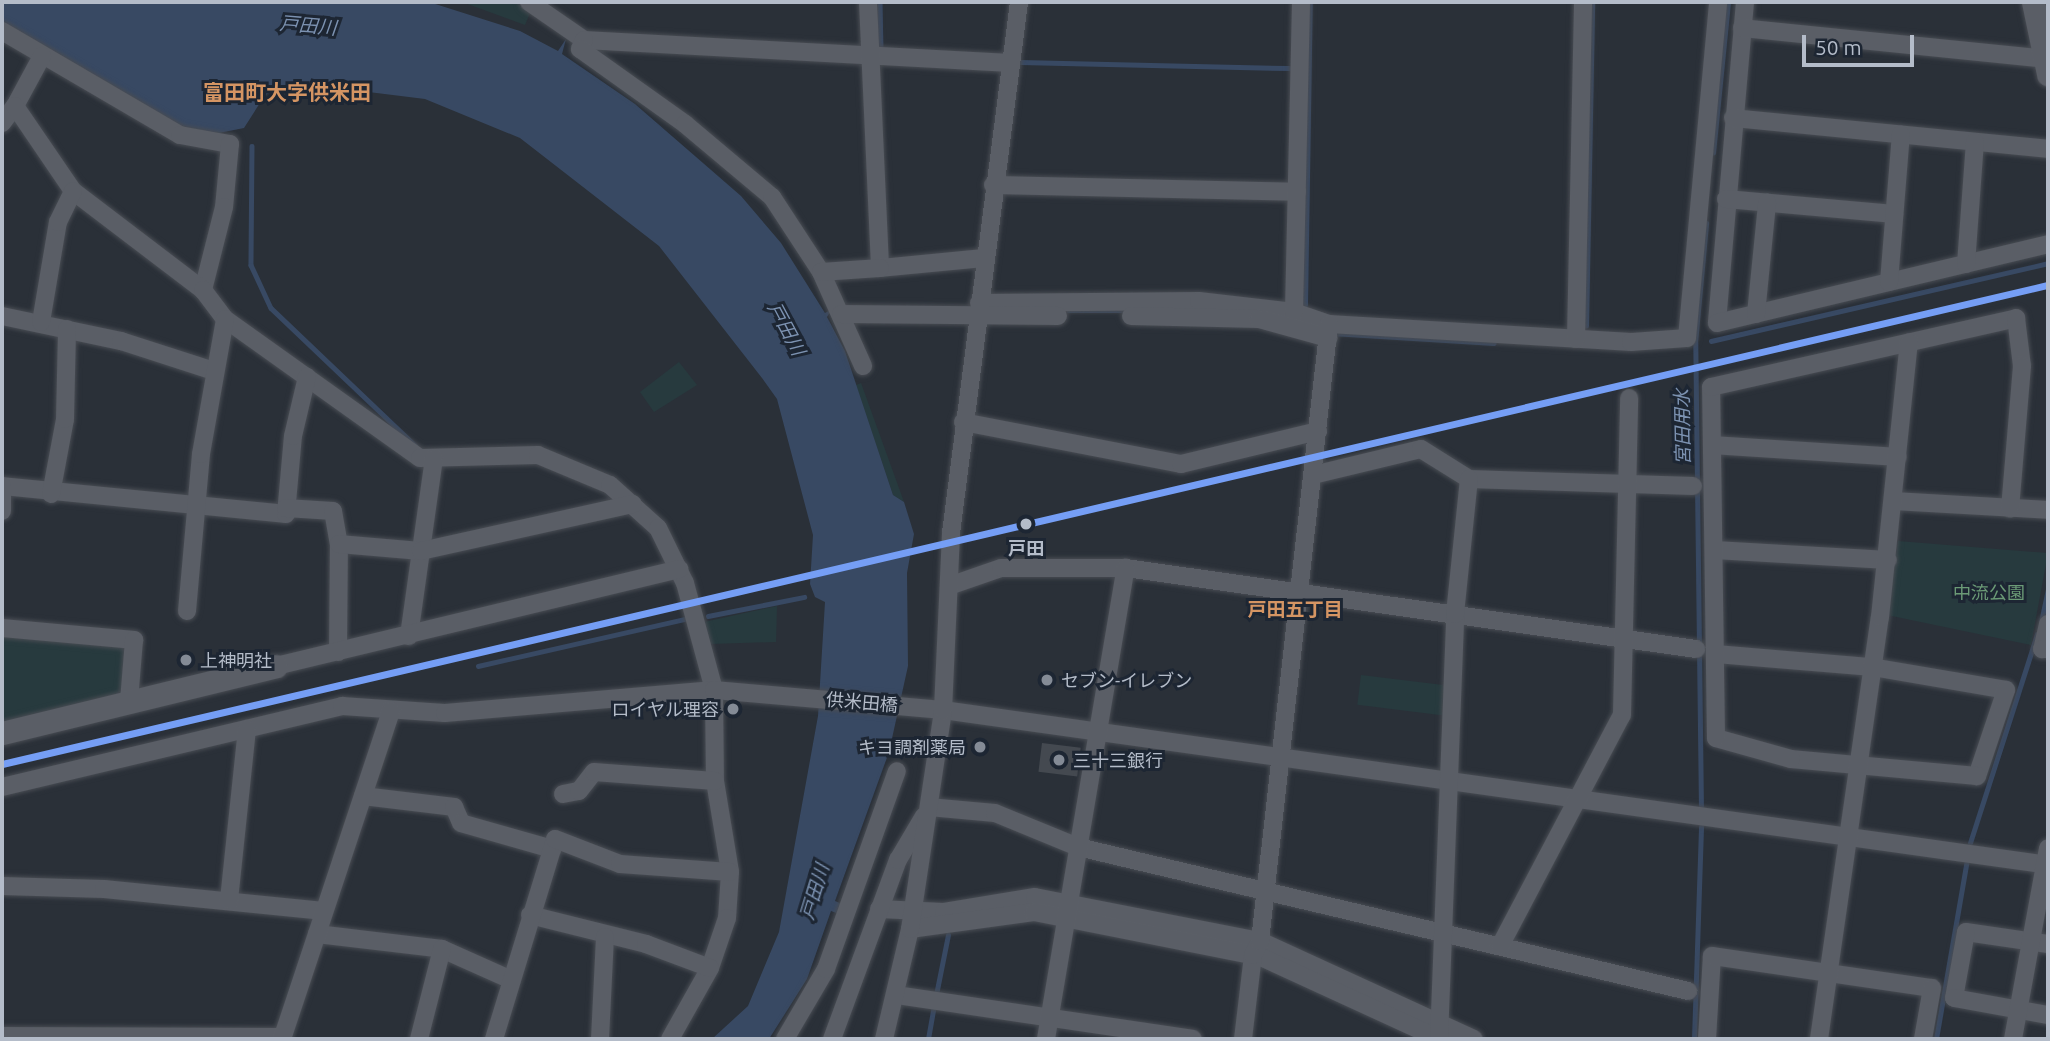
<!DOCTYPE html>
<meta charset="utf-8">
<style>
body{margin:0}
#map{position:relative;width:2050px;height:1041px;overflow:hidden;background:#2a3038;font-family:Ubuntu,"Noto Sans JP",sans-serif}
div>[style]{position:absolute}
.green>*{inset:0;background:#273a3e;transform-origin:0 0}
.water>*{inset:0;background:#384963}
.stream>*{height:4.5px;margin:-2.25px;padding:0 2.25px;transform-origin:2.25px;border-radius:2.25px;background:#384963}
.building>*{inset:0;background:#444950;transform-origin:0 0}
.roads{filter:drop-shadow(0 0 2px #484c53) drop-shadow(0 0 2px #484c53)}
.minor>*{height:18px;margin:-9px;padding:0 9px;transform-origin:9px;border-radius:9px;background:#5a5e66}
.tertiary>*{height:23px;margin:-11.5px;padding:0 11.5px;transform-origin:11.5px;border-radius:11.5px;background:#5a5e66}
.rail-1>*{height:7px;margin:-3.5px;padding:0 3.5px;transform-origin:3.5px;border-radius:3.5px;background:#759ef5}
.dots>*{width:19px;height:19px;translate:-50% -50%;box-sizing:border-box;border:4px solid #1d2633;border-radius:50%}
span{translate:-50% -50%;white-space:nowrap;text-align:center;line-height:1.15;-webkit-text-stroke:6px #1d2633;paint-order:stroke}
.stop-label{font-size:18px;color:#b4bcc9;font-weight:700}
.park-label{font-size:18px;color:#6b9a76}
.poi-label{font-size:18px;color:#b4bcc9}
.left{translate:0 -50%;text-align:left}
.right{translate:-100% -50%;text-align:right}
.street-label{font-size:18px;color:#b4bcc9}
.water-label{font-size:19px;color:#7c92b1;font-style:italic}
.neighbourhood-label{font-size:19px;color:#d59563;font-weight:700}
.quarter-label{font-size:21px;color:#d59563;font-weight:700}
.frame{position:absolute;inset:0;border:4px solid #b4bcc9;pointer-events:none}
.scale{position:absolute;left:1802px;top:35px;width:112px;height:32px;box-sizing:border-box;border:4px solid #b4bcc9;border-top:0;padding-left:9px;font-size:21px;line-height:24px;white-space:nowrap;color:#b4bcc9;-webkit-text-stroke:5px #1d2633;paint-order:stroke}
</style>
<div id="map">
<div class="green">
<div style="clip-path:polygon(462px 2px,516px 2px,530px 13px,525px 25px)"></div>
<div style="clip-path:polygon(679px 362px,697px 385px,654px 412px,640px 392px)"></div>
<div style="clip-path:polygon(861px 383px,904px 502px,893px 495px,856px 385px)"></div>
<div style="clip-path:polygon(1898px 541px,2048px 553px,2031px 645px,1887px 615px)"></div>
<div style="clip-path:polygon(777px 606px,776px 642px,710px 644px,704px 622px)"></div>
<div style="clip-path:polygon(2px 634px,120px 645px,127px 649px,121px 689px,117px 696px,2px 724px)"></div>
<div style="left:1361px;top:675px;width:87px;height:30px;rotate:7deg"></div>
</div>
<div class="water">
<div style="clip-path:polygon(2px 2px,429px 2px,520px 31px,558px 51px,566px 39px,562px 54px,635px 104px,741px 196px,781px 243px,825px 313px,832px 309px,827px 317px,845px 351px,893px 495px,904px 502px,914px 534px,907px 573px,908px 666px,889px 752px,835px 901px,842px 904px,839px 914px,831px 911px,807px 979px,769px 1039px,712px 1039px,748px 1006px,779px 932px,818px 716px,825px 602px,815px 597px,810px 584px,813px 535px,777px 399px,762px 378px,659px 246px,520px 138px,425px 99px,312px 85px,284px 87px,265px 95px,244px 128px,219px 133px,179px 127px,2px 24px)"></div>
</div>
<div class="stream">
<div style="left:880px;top:2px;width:48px;rotate:88.8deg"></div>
<div style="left:1020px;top:62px;width:269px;rotate:1.3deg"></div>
<div style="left:252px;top:146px;width:119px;rotate:90.5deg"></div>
<div style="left:251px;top:265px;width:47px;rotate:65.1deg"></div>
<div style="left:271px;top:308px;width:200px;rotate:43.6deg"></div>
<div style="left:1713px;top:153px;width:152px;rotate:-84.3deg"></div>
<div style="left:1305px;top:305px;width:303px;rotate:-89.1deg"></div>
<div style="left:1068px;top:311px;width:61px"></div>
<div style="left:1586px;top:326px;width:324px;rotate:-88.9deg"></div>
<div style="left:1332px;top:333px;width:162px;rotate:3.5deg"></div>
<div style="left:1711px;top:341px;width:346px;rotate:-13deg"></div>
<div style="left:708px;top:616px;width:98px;rotate:-11.2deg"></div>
<div style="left:2041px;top:622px;width:33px;rotate:-78deg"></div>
<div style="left:478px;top:666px;width:212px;rotate:-12.8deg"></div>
<div style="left:1701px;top:811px;width:468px;rotate:-90.7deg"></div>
<div style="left:1695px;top:343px;width:120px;rotate:-84.7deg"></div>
<div style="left:1970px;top:843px;width:219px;rotate:-72.2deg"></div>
<div style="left:936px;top:995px;width:61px;rotate:-78.7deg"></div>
<div style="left:928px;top:1039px;width:34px;rotate:-80deg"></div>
<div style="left:1694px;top:1039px;width:212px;rotate:-88.1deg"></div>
<div style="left:1936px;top:1039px;width:182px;rotate:-80.2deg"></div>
</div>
<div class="building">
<div style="left:1042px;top:743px;width:39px;height:29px;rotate:7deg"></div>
</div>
<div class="roads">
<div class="minor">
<div style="left:529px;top:2px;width:67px;rotate:34.6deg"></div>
<div style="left:584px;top:40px;width:427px;rotate:3.1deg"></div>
<div style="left:868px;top:2px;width:266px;rotate:87.4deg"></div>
<div style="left:880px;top:268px;width:103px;rotate:-5.5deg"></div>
<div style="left:1745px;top:2px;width:322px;rotate:95deg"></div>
<div style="left:1717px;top:323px;width:340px;rotate:-13.4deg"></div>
<div style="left:1742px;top:28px;width:308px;rotate:5.8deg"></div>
<div style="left:2px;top:31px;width:206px;rotate:30.3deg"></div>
<div style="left:180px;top:135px;width:51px;rotate:10.2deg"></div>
<div style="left:230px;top:144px;width:63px;rotate:95.4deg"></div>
<div style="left:224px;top:207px;width:86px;rotate:104.2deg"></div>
<div style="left:584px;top:40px;width:10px;rotate:114deg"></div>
<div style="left:580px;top:49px;width:129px;rotate:35.5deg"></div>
<div style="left:685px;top:124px;width:114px;rotate:40deg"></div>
<div style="left:772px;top:197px;width:90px;rotate:56.8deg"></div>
<div style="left:821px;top:272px;width:103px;rotate:65.9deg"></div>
<div style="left:15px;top:106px;width:57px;rotate:-61.6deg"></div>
<div style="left:1733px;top:118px;width:317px;rotate:5.6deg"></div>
<div style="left:2px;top:123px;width:21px;rotate:-53deg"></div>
<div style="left:15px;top:106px;width:103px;rotate:55.7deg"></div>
<div style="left:73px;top:191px;width:163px;rotate:37.3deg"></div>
<div style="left:203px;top:290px;width:36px;rotate:53deg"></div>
<div style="left:225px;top:319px;width:239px;rotate:35.5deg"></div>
<div style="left:420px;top:458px;width:118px;rotate:-1.5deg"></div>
<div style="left:538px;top:455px;width:78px;rotate:22.6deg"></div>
<div style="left:610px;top:485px;width:64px;rotate:41.9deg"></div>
<div style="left:658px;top:528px;width:61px;rotate:63.9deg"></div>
<div style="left:685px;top:583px;width:111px;rotate:74.8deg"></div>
<div style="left:714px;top:690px;width:91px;rotate:89.4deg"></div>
<div style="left:715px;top:781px;width:92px;rotate:80.6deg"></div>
<div style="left:730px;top:872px;width:46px;rotate:93.7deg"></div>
<div style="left:727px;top:918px;width:53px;rotate:108.8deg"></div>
<div style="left:710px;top:968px;width:81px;rotate:119.4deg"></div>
<div style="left:993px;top:185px;width:304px;rotate:1.3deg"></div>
<div style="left:1726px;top:199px;width:169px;rotate:5.1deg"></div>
<div style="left:1966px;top:264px;width:122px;rotate:-85.8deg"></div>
<div style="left:821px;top:272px;width:59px;rotate:-3.9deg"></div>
<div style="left:1889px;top:282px;width:148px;rotate:-85.4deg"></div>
<div style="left:979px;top:303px;width:220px;rotate:-0.5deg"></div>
<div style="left:1199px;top:301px;width:96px;rotate:6.6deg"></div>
<div style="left:1294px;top:312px;width:37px;rotate:19deg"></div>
<div style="left:1329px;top:324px;width:303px;rotate:3.4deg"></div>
<div style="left:1631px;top:342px;width:56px;rotate:-4.1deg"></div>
<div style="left:1687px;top:338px;width:337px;rotate:-84.7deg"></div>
<div style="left:1294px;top:312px;width:310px;rotate:-88.7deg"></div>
<div style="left:841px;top:314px;width:217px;rotate:0.5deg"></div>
<div style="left:1756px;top:314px;width:112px;rotate:-84.3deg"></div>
<div style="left:2px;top:316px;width:122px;rotate:11.9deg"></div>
<div style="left:121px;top:341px;width:98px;rotate:17.9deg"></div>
<div style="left:1131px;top:316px;width:128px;rotate:1.3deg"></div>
<div style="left:1259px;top:319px;width:72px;rotate:15.4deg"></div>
<div style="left:41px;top:322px;width:101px;rotate:-80.4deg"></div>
<div style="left:58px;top:222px;width:34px;rotate:-64deg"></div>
<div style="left:1576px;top:339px;width:337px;rotate:-88.8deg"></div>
<div style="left:963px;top:422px;width:222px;rotate:10.9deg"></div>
<div style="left:1181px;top:464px;width:141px;rotate:-13.5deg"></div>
<div style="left:1713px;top:445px;width:185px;rotate:3.7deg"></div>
<div style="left:1313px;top:475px;width:111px;rotate:-13.5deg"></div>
<div style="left:1421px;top:449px;width:57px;rotate:32deg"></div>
<div style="left:1469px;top:479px;width:224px;rotate:1.8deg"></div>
<div style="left:2px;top:486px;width:285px;rotate:5.6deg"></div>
<div style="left:286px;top:514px;width:78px;rotate:-84.9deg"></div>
<div style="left:293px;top:436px;width:61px;rotate:-76.7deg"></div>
<div style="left:51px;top:494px;width:76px;rotate:-79.4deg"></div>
<div style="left:65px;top:419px;width:90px;rotate:-88.7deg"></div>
<div style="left:1894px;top:501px;width:154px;rotate:3.3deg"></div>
<div style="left:286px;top:508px;width:47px;rotate:3.7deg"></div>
<div style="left:333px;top:511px;width:34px;rotate:80deg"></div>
<div style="left:2px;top:511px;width:25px;rotate:-90deg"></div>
<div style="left:1715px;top:550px;width:173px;rotate:3.3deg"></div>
<div style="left:949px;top:586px;width:55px;rotate:-19.1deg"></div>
<div style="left:1001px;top:568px;width:125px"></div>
<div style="left:1126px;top:568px;width:576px;rotate:8.09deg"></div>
<div style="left:187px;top:611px;width:158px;rotate:-84.9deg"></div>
<div style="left:201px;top:454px;width:137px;rotate:-79.9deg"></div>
<div style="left:2048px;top:624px;width:26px;rotate:103deg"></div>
<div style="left:2042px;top:649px;width:6px"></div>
<div style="left:2px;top:628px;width:133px;rotate:5.2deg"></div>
<div style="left:134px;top:640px;width:61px;rotate:94.7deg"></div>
<div style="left:409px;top:636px;width:179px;rotate:-82deg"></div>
<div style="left:338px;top:652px;width:108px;rotate:-89.5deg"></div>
<div style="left:339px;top:544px;width:82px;rotate:4.9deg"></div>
<div style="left:421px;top:551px;width:217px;rotate:-12.5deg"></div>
<div style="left:1716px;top:654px;width:157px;rotate:4.8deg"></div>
<div style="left:1872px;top:667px;width:136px;rotate:9.7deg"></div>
<div style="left:2006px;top:690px;width:91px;rotate:108.6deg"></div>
<div style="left:1977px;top:776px;width:187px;rotate:-174.8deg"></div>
<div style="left:1791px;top:759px;width:78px;rotate:-164.4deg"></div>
<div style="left:1716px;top:738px;width:351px;rotate:-90.8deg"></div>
<div style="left:1711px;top:387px;width:313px;rotate:-12.7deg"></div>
<div style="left:2016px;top:318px;width:48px;rotate:82.9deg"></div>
<div style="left:2022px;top:366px;width:143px;rotate:94.8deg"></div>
<div style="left:276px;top:666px;width:415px;rotate:-13.5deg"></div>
<div style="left:2px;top:787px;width:350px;rotate:-13.4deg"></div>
<div style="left:342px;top:706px;width:103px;rotate:3.9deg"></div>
<div style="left:445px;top:713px;width:270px;rotate:-4.9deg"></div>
<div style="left:714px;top:690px;width:230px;rotate:5deg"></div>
<div style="left:943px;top:710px;width:1116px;rotate:7.98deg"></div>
<div style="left:563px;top:794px;width:16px;rotate:-11deg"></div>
<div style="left:579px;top:791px;width:24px;rotate:-52deg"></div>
<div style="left:594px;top:772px;width:121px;rotate:4.3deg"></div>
<div style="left:363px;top:796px;width:92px;rotate:6.9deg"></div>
<div style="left:454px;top:807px;width:17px;rotate:66deg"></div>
<div style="left:461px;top:823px;width:95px;rotate:15.9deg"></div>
<div style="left:929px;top:807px;width:66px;rotate:5.2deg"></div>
<div style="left:995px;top:813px;width:90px;rotate:22.3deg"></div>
<div style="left:1078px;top:847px;width:627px;rotate:13.28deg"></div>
<div style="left:2px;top:886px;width:102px;rotate:1.7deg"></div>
<div style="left:104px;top:889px;width:221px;rotate:5.7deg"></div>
<div style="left:229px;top:900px;width:172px;rotate:-84deg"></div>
<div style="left:879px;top:909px;width:65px;rotate:2.6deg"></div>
<div style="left:944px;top:912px;width:92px;rotate:-9.4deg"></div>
<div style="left:1035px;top:897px;width:229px;rotate:11.1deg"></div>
<div style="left:1260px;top:941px;width:235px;rotate:24.6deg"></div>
<div style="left:530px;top:915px;width:120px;rotate:14deg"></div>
<div style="left:646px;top:944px;width:68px;rotate:20.6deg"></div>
<div style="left:910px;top:929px;width:125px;rotate:-7.8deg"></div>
<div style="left:1034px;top:912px;width:231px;rotate:11.2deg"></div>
<div style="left:1261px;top:957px;width:196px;rotate:24.7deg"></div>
<div style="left:317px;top:934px;width:126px;rotate:6.8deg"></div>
<div style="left:442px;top:949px;width:73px;rotate:24.1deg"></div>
<div style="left:2048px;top:944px;width:83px;rotate:-171.7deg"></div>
<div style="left:1966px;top:932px;width:67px;rotate:100.3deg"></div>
<div style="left:1954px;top:998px;width:96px;rotate:10.3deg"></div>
<div style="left:1500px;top:946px;width:261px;rotate:-62.2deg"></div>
<div style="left:1622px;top:715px;width:317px;rotate:-88.7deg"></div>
<div style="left:896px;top:995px;width:300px;rotate:8.4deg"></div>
<div style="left:2px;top:1036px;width:280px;rotate:0.2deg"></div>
<div style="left:282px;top:1039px;width:346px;rotate:-71.6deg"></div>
<div style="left:419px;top:1039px;width:93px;rotate:-75.7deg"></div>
<div style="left:494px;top:1039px;width:209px;rotate:-73deg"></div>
<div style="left:555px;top:839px;width:70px;rotate:21deg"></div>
<div style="left:620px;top:864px;width:110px;rotate:4.2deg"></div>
<div style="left:600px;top:1039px;width:102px;rotate:-87.2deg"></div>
<div style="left:785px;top:1039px;width:81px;rotate:-59.6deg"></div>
<div style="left:826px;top:969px;width:210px;rotate:-70.3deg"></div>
<div style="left:832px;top:1039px;width:191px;rotate:-69.8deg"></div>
<div style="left:898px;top:860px;width:51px;rotate:-59.4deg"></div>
<div style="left:884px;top:1039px;width:113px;rotate:-76.7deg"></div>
<div style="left:910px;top:929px;width:221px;rotate:-81.4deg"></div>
<div style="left:943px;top:710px;width:177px;rotate:-87.4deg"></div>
<div style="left:951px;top:533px;width:535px;rotate:-82.7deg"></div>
<div style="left:1046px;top:1039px;width:478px;rotate:-80.4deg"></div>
<div style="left:1243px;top:1039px;width:85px;rotate:-83.2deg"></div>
<div style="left:1253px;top:955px;width:16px;rotate:-63deg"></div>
<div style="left:1260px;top:941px;width:621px;rotate:-83.62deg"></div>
<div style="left:1439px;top:1039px;width:425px;rotate:-87.8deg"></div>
<div style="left:1455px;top:614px;width:136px;rotate:-84.1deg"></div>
<div style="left:1707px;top:1039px;width:83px;rotate:-86.6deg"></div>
<div style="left:1712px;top:956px;width:222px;rotate:8.3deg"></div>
<div style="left:1932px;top:988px;width:52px;rotate:100deg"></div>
<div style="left:1819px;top:1039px;width:426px;rotate:-81.8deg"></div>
<div style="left:1880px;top:617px;width:276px;rotate:-84deg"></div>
<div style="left:2013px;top:1039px;width:194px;rotate:-79.6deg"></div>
</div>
<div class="tertiary">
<div style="left:2033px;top:2px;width:74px;rotate:78.2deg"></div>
<div style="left:2px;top:733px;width:282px;rotate:-13.7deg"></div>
</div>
</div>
<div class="rail-1">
<div style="left:2px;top:764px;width:2101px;rotate:-13.18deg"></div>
</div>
<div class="dots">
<div style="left:1026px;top:524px;background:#b4bcc9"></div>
<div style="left:186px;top:660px;background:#848b96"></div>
<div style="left:1047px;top:680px;background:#848b96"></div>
<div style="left:733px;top:709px;background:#848b96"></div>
<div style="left:980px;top:747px;background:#848b96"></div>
<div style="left:1059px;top:760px;background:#848b96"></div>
</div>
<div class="stop-label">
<span style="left:1026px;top:548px">戸田</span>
</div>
<div class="park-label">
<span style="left:1989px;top:592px">中流公園</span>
</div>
<div class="poi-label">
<span class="left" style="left:200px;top:660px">上神明社</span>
<span class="left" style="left:1061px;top:680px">セブン-イレブン</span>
<span class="right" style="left:719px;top:709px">ロイヤル理容</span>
<span class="right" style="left:966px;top:747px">キヨ調剤薬局</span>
<span class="left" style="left:1073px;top:760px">三十三銀行</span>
</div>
<div class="street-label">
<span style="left:862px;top:702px;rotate:5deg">供米田橋</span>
</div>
<div class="water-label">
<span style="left:308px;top:26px;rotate:5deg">戸田川</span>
<span style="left:786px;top:329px;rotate:62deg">戸田川</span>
<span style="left:1683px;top:427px;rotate:-91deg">宮田用水</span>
<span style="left:815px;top:892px;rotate:-73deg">戸田川</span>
</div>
<div class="neighbourhood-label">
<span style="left:1295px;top:610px">戸田五丁目</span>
</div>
<div class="quarter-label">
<span style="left:287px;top:92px">富田町大字供米田</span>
</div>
<div class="frame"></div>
<div class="scale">50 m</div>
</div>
